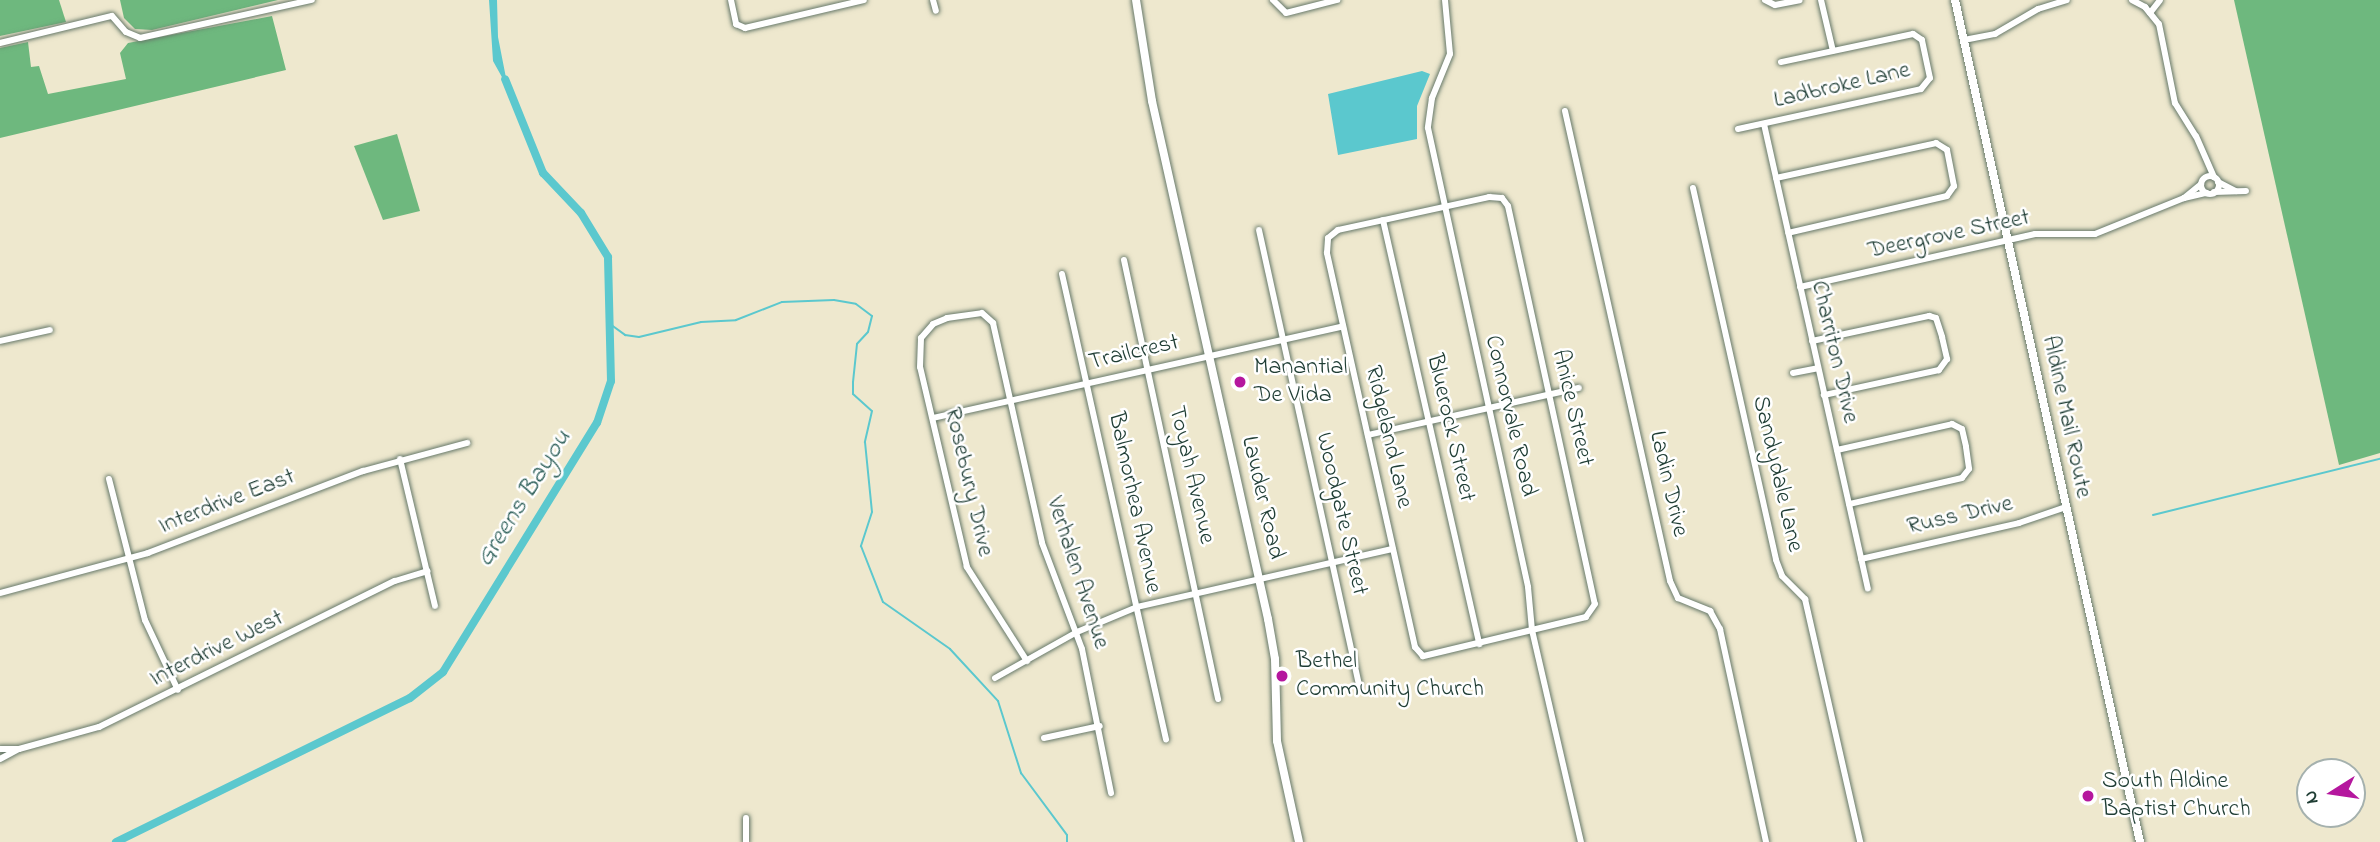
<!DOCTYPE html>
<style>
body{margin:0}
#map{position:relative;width:2380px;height:842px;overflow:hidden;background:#eee8ce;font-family:"Indie Flower",sans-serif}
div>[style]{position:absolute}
.forest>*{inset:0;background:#6eb87e}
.water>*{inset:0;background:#5bc8ce}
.stream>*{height:2px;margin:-1px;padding:0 1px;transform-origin:1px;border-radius:1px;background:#5bc8ce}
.river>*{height:8px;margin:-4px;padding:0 4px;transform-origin:4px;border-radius:4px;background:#5bc8ce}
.roads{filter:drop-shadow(0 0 2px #67796a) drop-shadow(0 0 2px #67796a)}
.minor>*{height:6px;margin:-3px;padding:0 3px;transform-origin:3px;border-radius:3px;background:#fff}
.minor>.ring{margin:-3px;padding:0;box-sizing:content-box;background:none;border:6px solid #fff;border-radius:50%}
.major>*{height:8px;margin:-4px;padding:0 4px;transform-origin:4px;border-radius:4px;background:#fff}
.dots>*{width:19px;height:19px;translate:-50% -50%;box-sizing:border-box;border:4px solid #fff;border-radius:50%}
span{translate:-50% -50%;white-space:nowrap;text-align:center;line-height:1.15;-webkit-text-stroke:5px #fff;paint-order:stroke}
.street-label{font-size:24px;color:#1f3d34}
.poi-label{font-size:24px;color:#1f3d34}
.left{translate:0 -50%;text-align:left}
.water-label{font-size:26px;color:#2e605a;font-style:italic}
.north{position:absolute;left:2296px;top:758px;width:70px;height:70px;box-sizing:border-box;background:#fff;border:2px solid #a5b1ae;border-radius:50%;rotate:258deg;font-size:19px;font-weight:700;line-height:28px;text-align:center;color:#1f3d34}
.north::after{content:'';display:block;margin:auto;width:24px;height:32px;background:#b5179e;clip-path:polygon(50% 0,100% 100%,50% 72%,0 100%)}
</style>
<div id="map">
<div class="forest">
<div style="clip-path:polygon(0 0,59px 0,66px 22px,0 36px)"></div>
<div style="clip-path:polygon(120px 0,278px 0,152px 30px,135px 29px,124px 18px)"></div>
<div style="clip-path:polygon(2234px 0,2380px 0,2380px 453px,2339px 465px)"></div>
<div style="clip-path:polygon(272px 16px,286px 70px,0 138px,0 48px,28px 42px,31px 67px,39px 66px,48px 94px,126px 79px,120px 53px,128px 43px)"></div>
<div style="clip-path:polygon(397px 134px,420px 211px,383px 220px,354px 146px)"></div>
</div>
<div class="water">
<div style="clip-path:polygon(489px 0,497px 0,498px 37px,508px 88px,493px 61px)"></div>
<div style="clip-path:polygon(1422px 71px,1430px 74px,1417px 106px,1417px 139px,1338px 155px,1328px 94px)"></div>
</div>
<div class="stream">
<div style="left:610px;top:324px;width:19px;rotate:36deg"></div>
<div style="left:625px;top:335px;width:14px;rotate:8deg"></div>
<div style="left:639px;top:337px;width:64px;rotate:-13.6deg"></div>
<div style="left:701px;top:322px;width:35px;rotate:-3deg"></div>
<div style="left:736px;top:320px;width:49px;rotate:-21.4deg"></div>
<div style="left:782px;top:302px;width:52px;rotate:-2.2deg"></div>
<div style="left:834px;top:300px;width:22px;rotate:10deg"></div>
<div style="left:856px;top:304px;width:20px;rotate:37deg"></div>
<div style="left:872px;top:316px;width:16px;rotate:104deg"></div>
<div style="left:868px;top:332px;width:16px;rotate:133deg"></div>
<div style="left:857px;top:344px;width:38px;rotate:96deg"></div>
<div style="left:853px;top:382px;width:12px;rotate:90deg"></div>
<div style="left:853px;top:394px;width:25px;rotate:42deg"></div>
<div style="left:872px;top:411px;width:32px;rotate:103deg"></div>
<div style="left:865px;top:442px;width:70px;rotate:84.3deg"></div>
<div style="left:872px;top:512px;width:36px;rotate:108deg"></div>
<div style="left:861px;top:546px;width:60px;rotate:68.6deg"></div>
<div style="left:883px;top:602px;width:82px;rotate:35deg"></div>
<div style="left:950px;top:649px;width:71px;rotate:47.3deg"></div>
<div style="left:998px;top:701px;width:76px;rotate:72.3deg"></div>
<div style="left:1021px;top:773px;width:77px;rotate:53.4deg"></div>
<div style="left:1067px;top:835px;width:7px;rotate:90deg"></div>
<div style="left:2153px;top:515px;width:234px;rotate:-13.9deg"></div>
</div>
<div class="river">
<div style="left:116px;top:842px;width:327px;rotate:-26.1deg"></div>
<div style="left:410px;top:698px;width:42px;rotate:-38.2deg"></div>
<div style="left:443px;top:672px;width:293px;rotate:-58.3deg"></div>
<div style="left:597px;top:423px;width:44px;rotate:-71.6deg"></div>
<div style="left:611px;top:381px;width:124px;rotate:-91.4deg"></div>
<div style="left:608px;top:257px;width:52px;rotate:-121.5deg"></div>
<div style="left:581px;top:213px;width:55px;rotate:-133.5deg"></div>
<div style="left:543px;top:173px;width:101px;rotate:-112deg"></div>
</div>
<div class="roads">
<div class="minor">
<div style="left:731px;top:0;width:25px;rotate:78deg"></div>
<div style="left:736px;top:24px;width:10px;rotate:24deg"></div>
<div style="left:745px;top:28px;width:122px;rotate:-13.2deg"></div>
<div style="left:933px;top:0;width:11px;rotate:75deg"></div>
<div style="left:1273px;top:0;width:18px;rotate:45deg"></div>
<div style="left:1286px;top:13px;width:53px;rotate:-14.3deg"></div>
<div style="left:1445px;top:0;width:54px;rotate:84.7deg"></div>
<div style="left:1450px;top:54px;width:48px;rotate:112.2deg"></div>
<div style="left:1432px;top:98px;width:30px;rotate:98deg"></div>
<div style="left:1428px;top:128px;width:470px;rotate:77.7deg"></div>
<div style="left:1528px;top:587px;width:43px;rotate:84.7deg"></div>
<div style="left:1532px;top:630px;width:218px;rotate:77deg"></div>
<div style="left:1765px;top:0;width:11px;rotate:27deg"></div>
<div style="left:1775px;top:5px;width:25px;rotate:-11deg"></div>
<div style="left:1821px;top:0;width:52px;rotate:76.8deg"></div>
<div style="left:2132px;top:0;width:15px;rotate:28deg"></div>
<div style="left:2145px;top:7px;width:22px;rotate:51deg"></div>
<div style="left:2159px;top:24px;width:81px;rotate:78.6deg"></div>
<div style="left:2175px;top:103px;width:39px;rotate:58deg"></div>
<div style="left:2196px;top:136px;width:45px;rotate:66.3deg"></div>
<div style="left:2150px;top:13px;width:16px;rotate:-52deg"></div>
<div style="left:1964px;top:40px;width:32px;rotate:-11deg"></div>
<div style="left:1995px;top:34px;width:50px;rotate:-30.2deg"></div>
<div style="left:2038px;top:9px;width:30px;rotate:-17deg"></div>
<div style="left:0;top:43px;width:115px;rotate:-13.6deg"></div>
<div style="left:112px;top:16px;width:21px;rotate:49deg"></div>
<div style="left:126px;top:32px;width:15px;rotate:23deg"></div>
<div style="left:140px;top:38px;width:176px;rotate:-12.5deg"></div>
<div style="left:1565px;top:111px;width:482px;rotate:77.4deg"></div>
<div style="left:1670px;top:581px;width:19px;rotate:65deg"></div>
<div style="left:1678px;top:598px;width:35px;rotate:22deg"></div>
<div style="left:1710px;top:611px;width:21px;rotate:61deg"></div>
<div style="left:1720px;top:629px;width:218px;rotate:77.8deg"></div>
<div style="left:1764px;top:124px;width:476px;rotate:77.4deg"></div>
<div style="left:1738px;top:129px;width:187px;rotate:-12.3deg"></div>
<div style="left:1921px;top:89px;width:14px;rotate:-51deg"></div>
<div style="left:1930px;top:78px;width:39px;rotate:-102deg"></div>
<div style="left:1922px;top:40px;width:11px;rotate:-146deg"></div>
<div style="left:1913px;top:34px;width:135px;rotate:168deg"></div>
<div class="ring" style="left:2201px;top:176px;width:12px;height:12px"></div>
<div style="left:1776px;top:178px;width:164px;rotate:-12.3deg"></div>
<div style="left:1936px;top:143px;width:13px;rotate:32deg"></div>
<div style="left:1947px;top:150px;width:37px;rotate:79deg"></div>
<div style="left:1954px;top:186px;width:12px;rotate:125deg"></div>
<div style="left:1947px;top:196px;width:163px;rotate:166.9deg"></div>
<div style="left:2218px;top:182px;width:20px;rotate:27deg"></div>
<div style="left:1693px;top:188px;width:381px;rotate:77.4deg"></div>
<div style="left:1776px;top:560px;width:17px;rotate:69deg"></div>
<div style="left:1782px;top:576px;width:33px;rotate:45deg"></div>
<div style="left:1805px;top:599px;width:249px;rotate:77.2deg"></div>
<div style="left:2214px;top:192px;width:32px;rotate:-2deg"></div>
<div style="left:1489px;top:197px;width:13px;rotate:4deg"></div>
<div style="left:1502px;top:198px;width:10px;rotate:53deg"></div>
<div style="left:1508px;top:206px;width:407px;rotate:77.7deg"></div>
<div style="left:1595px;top:604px;width:16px;rotate:125deg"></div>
<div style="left:1586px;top:617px;width:168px;rotate:166.5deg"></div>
<div style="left:1423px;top:656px;width:12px;rotate:-132deg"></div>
<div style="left:1415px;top:647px;width:404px;rotate:-102.6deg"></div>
<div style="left:1327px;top:253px;width:15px;rotate:-86deg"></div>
<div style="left:1328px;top:238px;width:13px;rotate:-39deg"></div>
<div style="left:1338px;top:230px;width:155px;rotate:-12.3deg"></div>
<div style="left:2184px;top:198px;width:23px;rotate:-13deg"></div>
<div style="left:1383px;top:220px;width:435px;rotate:77.2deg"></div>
<div style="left:1259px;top:230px;width:464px;rotate:77.6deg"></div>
<div style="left:1124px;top:260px;width:449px;rotate:77.9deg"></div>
<div style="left:1062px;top:274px;width:477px;rotate:77.4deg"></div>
<div style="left:1800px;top:287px;width:241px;rotate:-12.7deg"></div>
<div style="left:2035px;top:234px;width:60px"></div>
<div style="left:2095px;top:234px;width:96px;rotate:-22deg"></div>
<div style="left:2184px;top:198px;width:22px;rotate:-39deg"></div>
<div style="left:0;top:341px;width:51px;rotate:-12.4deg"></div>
<div style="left:1812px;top:341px;width:120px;rotate:-12.1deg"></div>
<div style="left:1929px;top:316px;width:7px;rotate:16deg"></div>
<div style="left:1936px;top:318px;width:20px;rotate:72deg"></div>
<div style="left:1942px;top:337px;width:23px;rotate:77deg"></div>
<div style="left:1947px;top:359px;width:14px;rotate:126deg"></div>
<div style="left:1939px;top:370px;width:118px;rotate:167.7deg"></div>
<div style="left:1793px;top:373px;width:25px;rotate:-11deg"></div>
<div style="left:933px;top:418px;width:420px;rotate:-12.6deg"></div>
<div style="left:1368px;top:435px;width:216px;rotate:-12.6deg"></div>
<div style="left:1837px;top:450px;width:118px;rotate:-12.7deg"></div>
<div style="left:1952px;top:424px;width:11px;rotate:27deg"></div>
<div style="left:1962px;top:429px;width:18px;rotate:77deg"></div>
<div style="left:1966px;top:447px;width:22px;rotate:82deg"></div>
<div style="left:1969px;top:469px;width:11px;rotate:128deg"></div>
<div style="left:1962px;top:478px;width:116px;rotate:167deg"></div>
<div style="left:400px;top:459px;width:151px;rotate:76.6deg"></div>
<div style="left:109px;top:479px;width:146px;rotate:75.7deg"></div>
<div style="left:145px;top:620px;width:77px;rotate:64.8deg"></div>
<div style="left:1861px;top:559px;width:162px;rotate:-12.8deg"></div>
<div style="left:2019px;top:523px;width:50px;rotate:-18.8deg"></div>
<div style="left:0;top:593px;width:153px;rotate:-15.1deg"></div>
<div style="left:148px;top:553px;width:230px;rotate:-20.9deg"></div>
<div style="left:363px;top:471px;width:108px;rotate:-15.1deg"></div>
<div style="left:1027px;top:661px;width:112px;rotate:-122.6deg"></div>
<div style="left:967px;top:567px;width:205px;rotate:-103.2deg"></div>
<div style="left:920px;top:367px;width:29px;rotate:-88deg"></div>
<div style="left:921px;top:338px;width:18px;rotate:-49deg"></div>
<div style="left:933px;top:324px;width:15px;rotate:-23deg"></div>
<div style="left:947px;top:318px;width:35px;rotate:-8deg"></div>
<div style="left:982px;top:313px;width:15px;rotate:42deg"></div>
<div style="left:993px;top:323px;width:225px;rotate:77.4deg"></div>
<div style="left:1042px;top:543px;width:113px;rotate:69.3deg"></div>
<div style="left:1082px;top:649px;width:147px;rotate:78.6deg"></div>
<div style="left:995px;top:678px;width:94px;rotate:-29.3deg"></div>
<div style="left:1077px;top:632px;width:65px;rotate:-22.6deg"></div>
<div style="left:1137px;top:607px;width:262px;rotate:-12.8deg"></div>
<div style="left:1044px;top:738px;width:57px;rotate:-12.1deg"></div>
<div style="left:0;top:749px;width:19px"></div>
<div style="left:19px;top:749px;width:83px;rotate:-15.4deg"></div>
<div style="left:99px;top:727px;width:330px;rotate:-26.3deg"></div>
<div style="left:395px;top:581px;width:34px;rotate:-17deg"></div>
<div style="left:0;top:759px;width:21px;rotate:-28deg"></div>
<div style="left:746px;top:818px;width:24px;rotate:90deg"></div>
</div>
<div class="major">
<div style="left:1136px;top:0;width:102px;rotate:81deg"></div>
<div style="left:1152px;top:101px;width:531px;rotate:77.38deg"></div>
<div style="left:1268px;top:619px;width:41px;rotate:80.1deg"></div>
<div style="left:1275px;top:659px;width:82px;rotate:88.6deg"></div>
<div style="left:1277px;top:741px;width:103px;rotate:77.7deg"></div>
<div style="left:1955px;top:0;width:862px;rotate:77.61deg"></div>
</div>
</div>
<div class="dots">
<div style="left:1240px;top:382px;background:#b5179e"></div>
<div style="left:1282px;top:676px;background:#b5179e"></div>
<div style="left:2088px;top:796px;background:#b5179e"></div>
</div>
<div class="street-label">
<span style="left:1842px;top:86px;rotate:-13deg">Ladbroke Lane</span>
<span style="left:1949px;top:235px;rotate:-12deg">Deergrove Street</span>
<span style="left:1834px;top:352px;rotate:77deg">Charriton Drive</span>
<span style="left:1134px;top:353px;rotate:-13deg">Trailcrest</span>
<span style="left:1572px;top:408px;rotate:77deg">Anice Street</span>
<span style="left:1510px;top:416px;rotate:77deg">Connorvale Road</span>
<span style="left:2066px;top:417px;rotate:78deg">Aldine Mail Route</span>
<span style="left:1450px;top:428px;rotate:77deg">Bluerock Street</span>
<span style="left:1388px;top:437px;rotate:77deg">Ridgeland Lane</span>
<span style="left:1777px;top:474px;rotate:77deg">Sandydale Lane</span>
<span style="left:1191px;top:475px;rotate:77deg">Toyah Avenue</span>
<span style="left:968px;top:482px;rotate:77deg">Rosebury Drive</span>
<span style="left:1668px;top:484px;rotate:77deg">Ladin Drive</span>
<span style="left:1262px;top:498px;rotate:77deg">Lauder Road</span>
<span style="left:227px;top:502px;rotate:-21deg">Interdrive East</span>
<span style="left:1134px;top:503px;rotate:78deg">Balmorhea Avenue</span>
<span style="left:1341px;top:514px;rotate:77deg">Woodgate Street</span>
<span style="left:1960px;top:516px;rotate:-13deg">Russ Drive</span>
<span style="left:1077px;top:573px;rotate:72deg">Verhalen Avenue</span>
<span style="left:217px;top:649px;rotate:-26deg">Interdrive West</span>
</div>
<div class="poi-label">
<span class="left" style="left:1254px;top:382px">Manantial<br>De Vida</span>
<span class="left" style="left:1296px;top:676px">Bethel<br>Community Church</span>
<span class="left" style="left:2102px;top:796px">South Aldine<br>Baptist Church</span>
</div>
<div class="water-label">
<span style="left:525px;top:499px;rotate:-58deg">Greens Bayou</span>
</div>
<div class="north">N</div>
</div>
